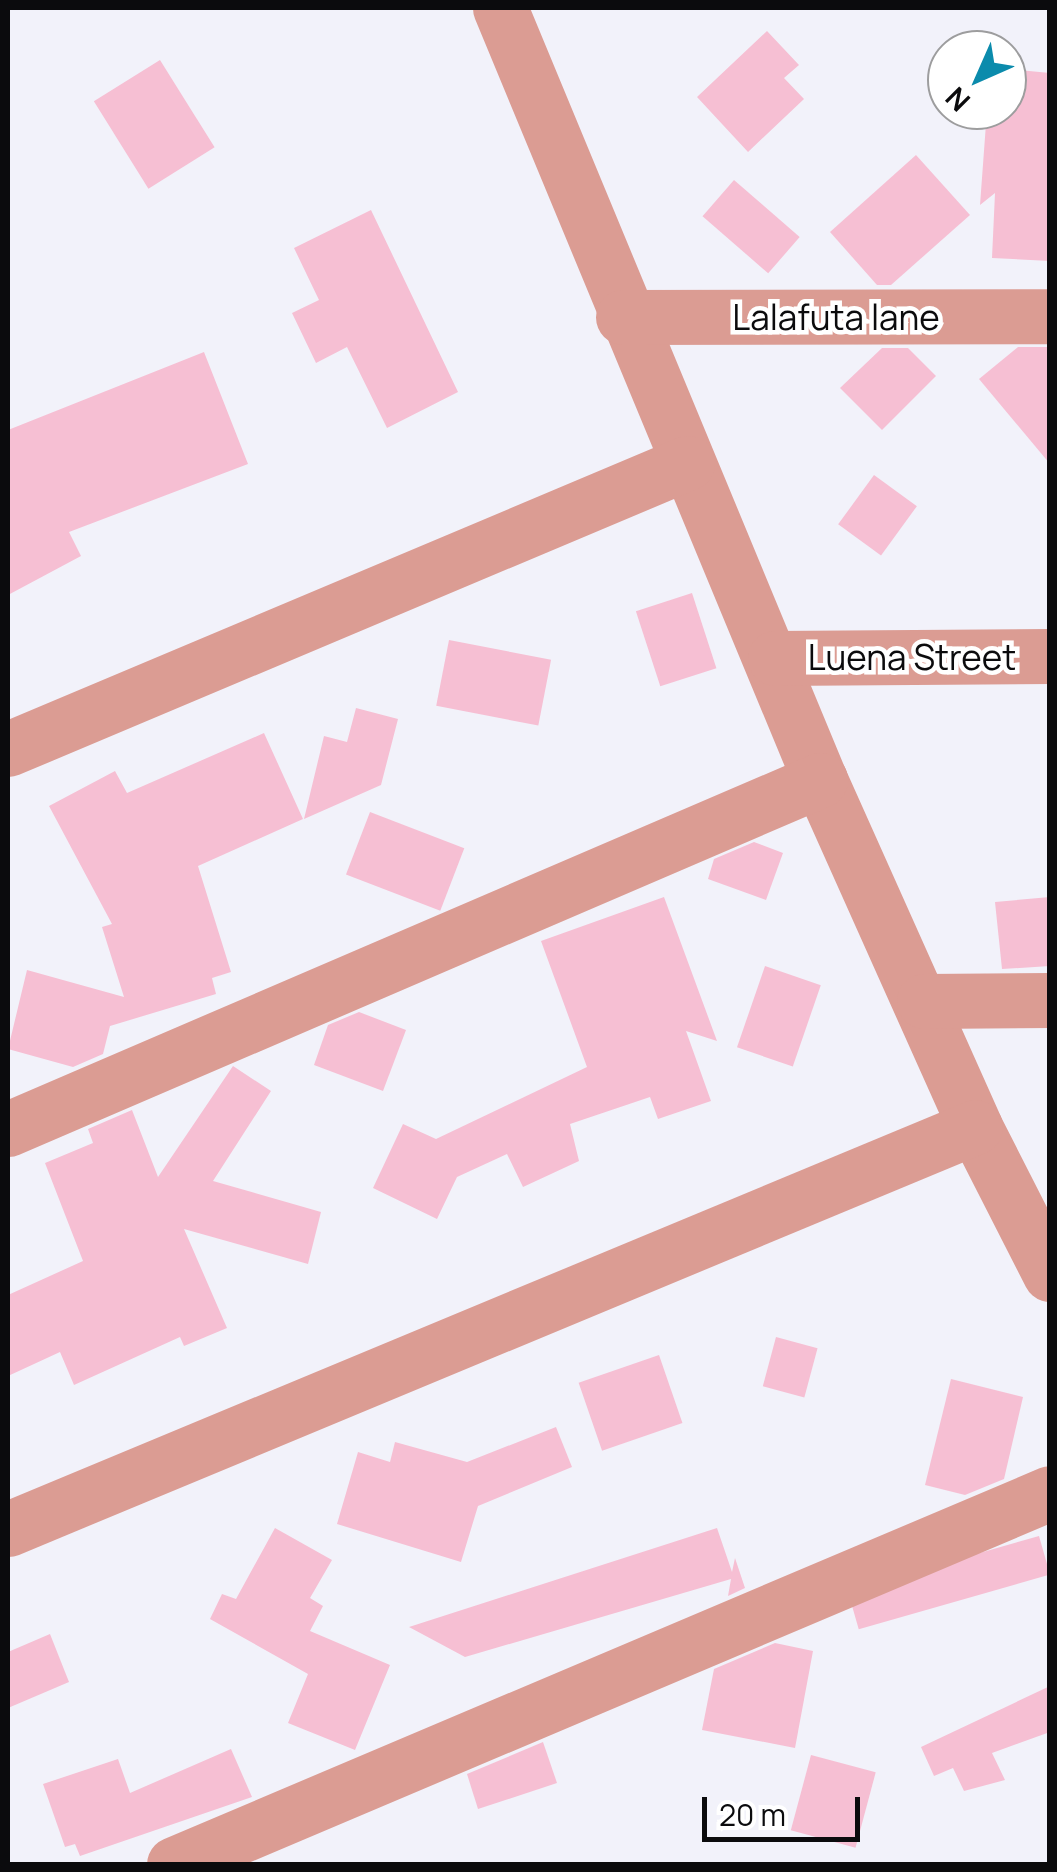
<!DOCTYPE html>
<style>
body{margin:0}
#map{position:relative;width:1057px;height:1872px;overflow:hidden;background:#f2f2fa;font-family:Manrope,sans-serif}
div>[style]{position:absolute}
.building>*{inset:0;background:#f6bfd3;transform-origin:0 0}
.minor>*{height:55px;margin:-27.5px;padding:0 27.5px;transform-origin:27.5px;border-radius:27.5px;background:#db9c93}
span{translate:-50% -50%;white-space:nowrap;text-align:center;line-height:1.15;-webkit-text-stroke:9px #fff;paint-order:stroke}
.street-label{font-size:35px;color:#0b0b0d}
.frame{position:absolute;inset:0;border:10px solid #0b0b0d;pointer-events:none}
.north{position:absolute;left:927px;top:30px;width:100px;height:100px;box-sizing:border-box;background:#fff;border:2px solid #9d9d9e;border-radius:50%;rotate:225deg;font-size:28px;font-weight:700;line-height:40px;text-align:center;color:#0b0b0d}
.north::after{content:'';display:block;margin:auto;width:35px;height:45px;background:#0b8bac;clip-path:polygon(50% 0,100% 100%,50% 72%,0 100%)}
.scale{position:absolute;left:702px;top:1797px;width:158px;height:45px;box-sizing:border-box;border:5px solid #0b0b0d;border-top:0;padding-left:12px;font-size:30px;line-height:35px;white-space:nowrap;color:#0b0b0d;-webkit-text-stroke:8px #fff;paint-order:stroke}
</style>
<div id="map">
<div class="building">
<div style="clip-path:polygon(767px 31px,799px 65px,784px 78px,804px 99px,748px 152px,697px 97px)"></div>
<div style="left:160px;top:60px;width:103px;height:78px;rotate:58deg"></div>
<div style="clip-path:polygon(1007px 69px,1050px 73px,1050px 261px,992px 258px,995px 193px,980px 205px,987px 110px,1007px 110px)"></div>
<div style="clip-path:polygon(916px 155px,970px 215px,891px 285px,877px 285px,830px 232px)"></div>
<div style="left:734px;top:180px;width:87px;height:48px;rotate:41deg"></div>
<div style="clip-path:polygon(371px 210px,458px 392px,387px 428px,347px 347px,316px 363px,292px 313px,319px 300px,294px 248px)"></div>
<div style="clip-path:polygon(1018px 347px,1050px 347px,1050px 464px,979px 379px)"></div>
<div style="clip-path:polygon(882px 348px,908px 348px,936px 376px,882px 430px,840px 388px)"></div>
<div style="clip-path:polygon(204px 352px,248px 464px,69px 532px,81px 556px,8px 595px,8px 430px)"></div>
<div style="left:874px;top:475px;width:53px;height:61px;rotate:36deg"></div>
<div style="left:692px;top:593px;width:79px;height:59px;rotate:72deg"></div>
<div style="left:449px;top:640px;width:104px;height:67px;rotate:11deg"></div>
<div style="clip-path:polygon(356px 708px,398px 719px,381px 785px,304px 819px,324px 736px,347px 742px)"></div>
<div style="clip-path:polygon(264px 733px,303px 819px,198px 866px,231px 972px,212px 978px,216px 994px,110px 1026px,103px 1054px,73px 1067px,8px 1049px,27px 970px,124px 997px,102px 927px,112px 924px,49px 806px,115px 771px,127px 793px)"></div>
<div style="left:370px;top:812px;width:101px;height:67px;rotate:21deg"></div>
<div style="clip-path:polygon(754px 842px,783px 853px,766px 900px,708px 879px,714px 859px)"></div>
<div style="clip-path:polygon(664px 897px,717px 1041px,686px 1031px,711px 1101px,658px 1119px,650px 1097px,570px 1124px,579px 1161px,523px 1187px,507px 1154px,457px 1177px,437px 1219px,373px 1188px,403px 1124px,436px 1139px,587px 1067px,541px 941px)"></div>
<div style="clip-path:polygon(1050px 897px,1050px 966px,1002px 969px,995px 902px)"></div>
<div style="left:765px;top:966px;width:59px;height:86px;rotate:19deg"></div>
<div style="clip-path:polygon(359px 1012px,406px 1030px,383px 1091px,314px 1065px,328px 1025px)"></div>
<div style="clip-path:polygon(233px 1066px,271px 1091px,213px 1181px,321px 1212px,308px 1264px,184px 1229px,227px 1328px,184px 1346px,180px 1337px,74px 1385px,60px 1352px,8px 1376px,8px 1295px,83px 1261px,45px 1163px,93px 1143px,88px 1129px,132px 1110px,158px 1177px)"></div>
<div style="left:776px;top:1337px;width:43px;height:51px;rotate:15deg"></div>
<div style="left:659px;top:1355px;width:72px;height:85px;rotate:71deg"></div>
<div style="clip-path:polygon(951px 1379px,1023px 1397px,1004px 1479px,965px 1495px,925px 1485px)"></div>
<div style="clip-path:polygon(556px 1427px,572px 1467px,478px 1506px,461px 1562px,337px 1524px,358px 1452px,390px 1462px,395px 1442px,467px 1462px)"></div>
<div style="clip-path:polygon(275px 1528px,332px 1560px,310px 1598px,323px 1606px,310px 1631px,390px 1665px,355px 1750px,288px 1723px,308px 1674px,210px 1619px,222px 1594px,236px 1599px)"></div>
<div style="clip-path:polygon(717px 1528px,732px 1572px,735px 1558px,745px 1588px,728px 1596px,731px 1579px,465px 1657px,409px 1627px)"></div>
<div style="left:1039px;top:1536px;width:40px;height:199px;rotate:74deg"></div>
<div style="clip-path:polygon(50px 1634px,69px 1682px,8px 1708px,8px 1652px)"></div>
<div style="clip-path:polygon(775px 1643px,813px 1651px,795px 1748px,702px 1730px,714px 1669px)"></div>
<div style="clip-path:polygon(1050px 1686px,1050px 1732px,992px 1753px,1005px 1780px,964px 1791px,953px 1768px,934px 1776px,921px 1747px)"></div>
<div style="clip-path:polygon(543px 1742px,557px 1783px,478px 1809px,467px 1774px)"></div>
<div style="clip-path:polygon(231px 1749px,252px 1797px,80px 1856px,75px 1844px,65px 1847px,43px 1784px,118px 1759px,130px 1793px)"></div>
<div style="left:811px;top:1755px;width:67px;height:78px;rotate:15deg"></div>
</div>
<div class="minor">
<div style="left:500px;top:8px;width:836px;rotate:67.49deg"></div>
<div style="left:820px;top:780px;width:380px;rotate:65.9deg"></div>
<div style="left:975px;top:1127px;width:165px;rotate:63deg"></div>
<div style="left:623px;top:317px;width:427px;rotate:-0.1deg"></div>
<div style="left:775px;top:658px;width:275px;rotate:-0.4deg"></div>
<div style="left:8px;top:749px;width:737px;rotate:-22.84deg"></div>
<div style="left:924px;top:1001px;width:126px;rotate:-0.5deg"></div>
<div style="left:8px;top:1129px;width:884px;rotate:-23.26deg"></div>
<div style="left:8px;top:1529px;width:1047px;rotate:-22.57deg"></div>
<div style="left:174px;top:1864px;width:951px;rotate:-22.95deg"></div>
</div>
<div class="street-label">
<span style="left:836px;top:317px">Lalafuta lane</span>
<span style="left:912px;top:657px">Luena Street</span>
</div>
<div class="frame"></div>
<div class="north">N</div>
<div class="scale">20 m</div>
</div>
